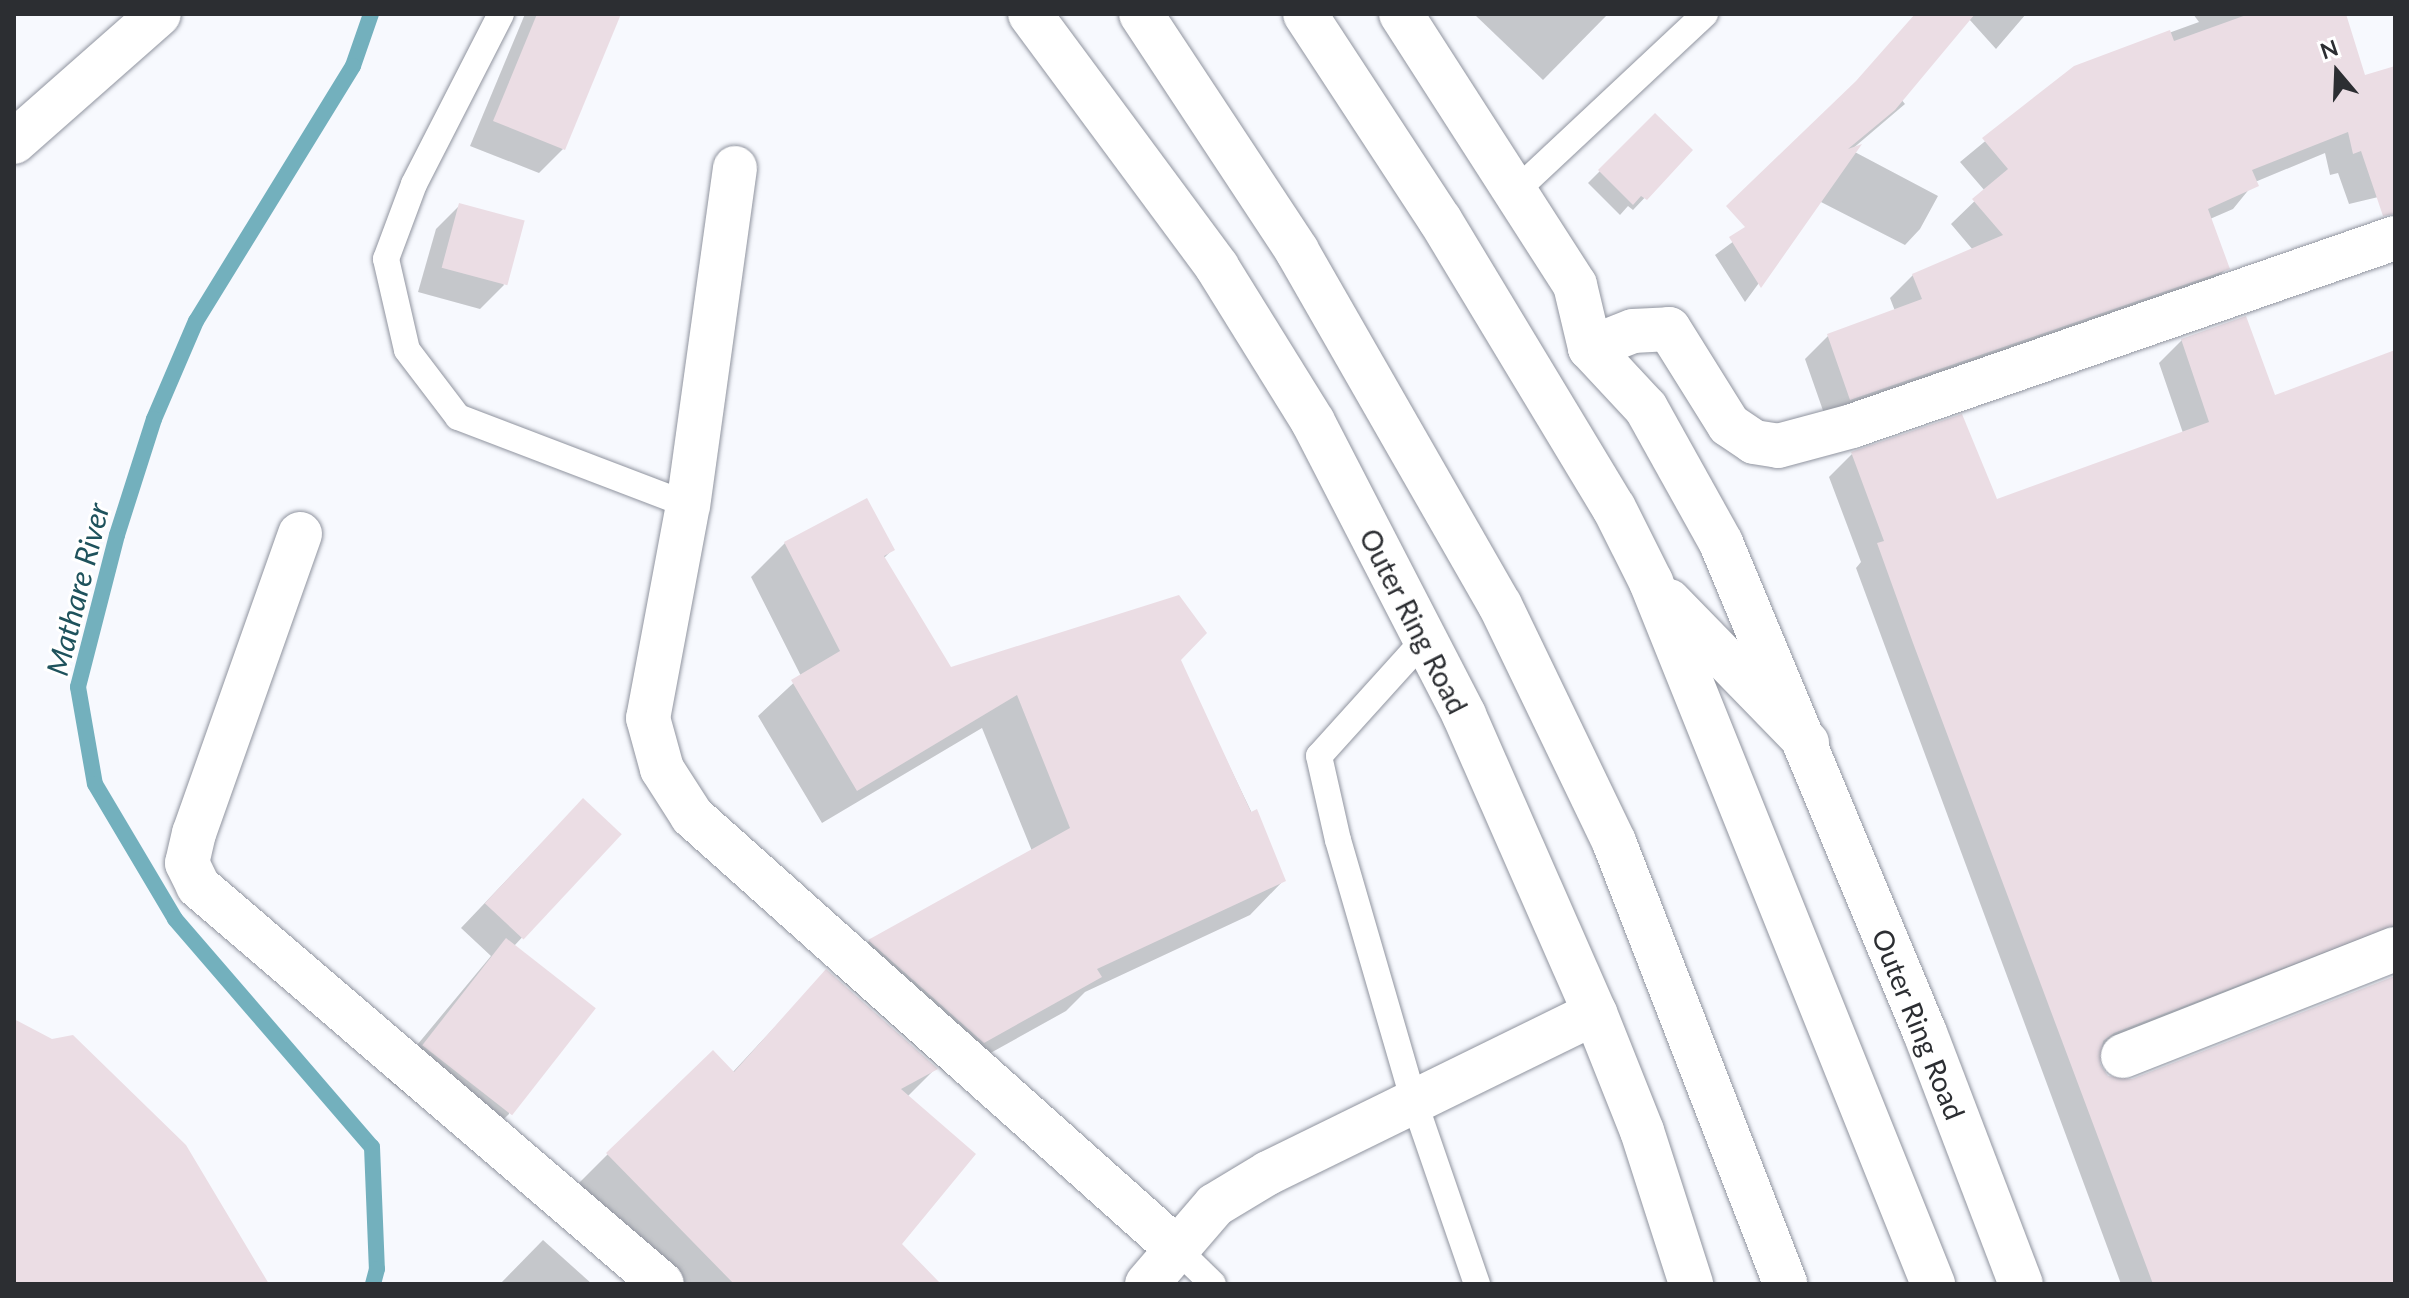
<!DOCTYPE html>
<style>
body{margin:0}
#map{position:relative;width:2409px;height:1298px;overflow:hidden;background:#f7f9fe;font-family:Lato,sans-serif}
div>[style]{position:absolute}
.shadow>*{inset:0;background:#0003}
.stream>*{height:16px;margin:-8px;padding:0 8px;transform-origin:8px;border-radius:8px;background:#73b0bd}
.building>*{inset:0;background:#ebdde4;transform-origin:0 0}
.roads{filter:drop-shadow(0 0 2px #90949f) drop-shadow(0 0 2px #90949f)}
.lane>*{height:26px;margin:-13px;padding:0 13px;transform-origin:13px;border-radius:13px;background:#fff}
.street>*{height:44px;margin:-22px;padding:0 22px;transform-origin:22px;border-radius:22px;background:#fff}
.secondary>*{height:44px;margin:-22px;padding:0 22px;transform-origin:22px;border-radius:22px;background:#fff}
.primary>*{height:44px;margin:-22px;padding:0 22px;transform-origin:22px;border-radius:22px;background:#fff}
span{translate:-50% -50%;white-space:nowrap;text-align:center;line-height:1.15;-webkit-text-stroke:6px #fff;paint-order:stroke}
.street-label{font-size:28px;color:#2c2e32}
.water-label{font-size:30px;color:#1e525c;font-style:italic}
.frame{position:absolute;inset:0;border:16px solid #2c2e32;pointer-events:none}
.north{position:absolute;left:2297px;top:32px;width:80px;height:80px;-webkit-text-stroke:6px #fff;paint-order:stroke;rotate:341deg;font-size:22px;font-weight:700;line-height:32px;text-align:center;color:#2c2e32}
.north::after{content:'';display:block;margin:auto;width:28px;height:36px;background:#2c2e32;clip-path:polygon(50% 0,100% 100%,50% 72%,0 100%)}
</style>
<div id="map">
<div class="shadow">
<div style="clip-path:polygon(525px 14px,619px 14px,563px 149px,539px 173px,470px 146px)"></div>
<div style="clip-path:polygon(1474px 14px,1608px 14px,1543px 80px)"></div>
<div style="clip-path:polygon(1917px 14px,2026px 14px,1996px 49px,1969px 19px,1901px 99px,1905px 104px,1851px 150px,1938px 196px,1920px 229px,1905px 245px,1819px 201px,1745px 302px,1715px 255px,1768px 216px,1845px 95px)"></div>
<div style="clip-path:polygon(2193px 14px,2344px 14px,2364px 77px,2395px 68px,2395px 193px,2349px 204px,2338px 173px,2330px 175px,2325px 153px,2255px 182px,2233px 209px,2210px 219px,2227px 268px,2204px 291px,1827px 422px,1805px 359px,1828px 336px,1895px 311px,1890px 298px,1913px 275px,1973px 250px,1951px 224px,1985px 191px,1960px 162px,2075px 67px,2199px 22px)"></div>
<div style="clip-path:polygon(1655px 116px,1690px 150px,1633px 210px,1628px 206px,1620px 215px,1588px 183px)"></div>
<div style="clip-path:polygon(460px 205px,504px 285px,480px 309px,418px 292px,436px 229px)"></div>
<div style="clip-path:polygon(2182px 340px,2273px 398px,2395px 352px,2395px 933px,2096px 1052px,2105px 1077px,2132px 1082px,2395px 978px,2395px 1284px,2121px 1284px,1856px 568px,1861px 562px,1829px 477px,1852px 454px,1961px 417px,1996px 502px,2183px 433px,2159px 363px)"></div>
<div style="clip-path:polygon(785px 543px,893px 549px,883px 559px,950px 669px,1178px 659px,1284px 880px,1250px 915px,1085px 992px,1066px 1011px,949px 1076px,836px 975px,869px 941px,1032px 851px,982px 728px,822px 823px,758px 716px,801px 676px,751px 577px)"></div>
<div style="clip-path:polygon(559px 825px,619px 834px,514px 946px,509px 1114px,474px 1148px,388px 1080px,491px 956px,461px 928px)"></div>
<div style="clip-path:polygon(826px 972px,935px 1069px,907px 1097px,899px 1244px,924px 1284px,665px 1284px,573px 1189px,608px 1154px,732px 1073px)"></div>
<div style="clip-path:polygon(543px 1240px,592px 1284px,500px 1284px)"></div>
</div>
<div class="stream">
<div style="left:371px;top:14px;width:55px;rotate:109.1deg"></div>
<div style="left:353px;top:66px;width:299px;rotate:121.6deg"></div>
<div style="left:196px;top:321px;width:107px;rotate:113.2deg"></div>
<div style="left:154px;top:419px;width:122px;rotate:107.7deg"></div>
<div style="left:117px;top:535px;width:157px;rotate:104.4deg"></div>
<div style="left:78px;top:687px;width:98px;rotate:80.1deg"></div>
<div style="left:95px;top:784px;width:157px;rotate:59.3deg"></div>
<div style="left:175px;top:919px;width:301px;rotate:49.2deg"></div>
<div style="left:372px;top:1147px;width:122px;rotate:87.7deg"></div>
<div style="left:377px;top:1269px;width:16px;rotate:105deg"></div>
</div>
<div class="building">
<div style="clip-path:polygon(537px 14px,621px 14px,565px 150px,493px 121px)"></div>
<div style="clip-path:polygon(1915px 14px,1975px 14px,1895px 110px,1848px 149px,1862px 144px,1761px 288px,1729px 237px,1745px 227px,1726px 206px,1856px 81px)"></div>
<div style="clip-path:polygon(2249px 14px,2346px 14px,2365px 75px,2395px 66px,2395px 214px,2383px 216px,2361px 151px,2353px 154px,2348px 132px,2252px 170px,2259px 186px,2208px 209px,2230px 269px,1850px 400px,1827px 334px,1922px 299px,1912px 274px,2003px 235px,1972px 199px,2008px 169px,1982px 138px,2074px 66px,2170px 30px,2174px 41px)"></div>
<div style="clip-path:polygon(1655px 113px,1693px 150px,1647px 200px,1641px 196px,1633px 205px,1598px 170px)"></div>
<div style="left:459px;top:203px;width:68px;height:67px;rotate:15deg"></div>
<div style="clip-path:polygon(2246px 316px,2275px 395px,2395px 350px,2395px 925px,2114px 1033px,2103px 1041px,2100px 1064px,2108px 1076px,2132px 1079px,2395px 976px,2395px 1284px,2153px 1284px,1913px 643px,1877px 543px,1884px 541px,1851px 452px,1962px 414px,1997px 499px,2209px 422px,2181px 339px)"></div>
<div style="clip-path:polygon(867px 498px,895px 550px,884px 556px,951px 667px,1179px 595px,1207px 633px,1181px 660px,1251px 812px,1257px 809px,1286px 881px,1097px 969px,1102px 977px,984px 1043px,868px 940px,1070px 828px,1017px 695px,857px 791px,791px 680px,840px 651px,784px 542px)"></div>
<div style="left:583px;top:798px;width:53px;height:144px;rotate:43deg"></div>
<div style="left:506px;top:938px;width:114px;height:136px;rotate:38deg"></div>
<div style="clip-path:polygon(826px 969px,938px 1069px,901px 1089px,976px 1154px,902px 1244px,941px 1284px,734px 1284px,606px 1153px,713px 1050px,734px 1072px)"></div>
<div style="clip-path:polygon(14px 1019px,52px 1039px,73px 1035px,186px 1145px,269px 1284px,14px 1284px)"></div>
</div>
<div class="roads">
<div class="lane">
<div style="left:501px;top:14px;width:191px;rotate:117.1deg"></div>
<div style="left:414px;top:184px;width:80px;rotate:110.5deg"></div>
<div style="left:386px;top:259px;width:93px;rotate:77deg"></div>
<div style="left:407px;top:350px;width:84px;rotate:52.7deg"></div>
<div style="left:458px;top:417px;width:246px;rotate:20.9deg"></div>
<div style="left:1518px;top:189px;width:256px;rotate:-43.1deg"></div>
<div style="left:1423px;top:641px;width:155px;rotate:132.1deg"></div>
<div style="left:1319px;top:756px;width:86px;rotate:77.3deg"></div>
<div style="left:1338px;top:840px;width:272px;rotate:73.8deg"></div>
<div style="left:1414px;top:1101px;width:194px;rotate:71deg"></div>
<div style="left:1177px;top:1249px;width:50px;rotate:44.2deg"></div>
</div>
<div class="street">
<div style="left:14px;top:142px;width:193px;rotate:-41.4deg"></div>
<div style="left:735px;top:168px;width:340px;rotate:97.9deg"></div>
<div style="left:688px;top:505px;width:217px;rotate:100.6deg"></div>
<div style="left:648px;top:718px;width:53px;rotate:74.6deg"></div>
<div style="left:662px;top:769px;width:56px;rotate:57.4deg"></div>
<div style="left:692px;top:816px;width:650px;rotate:41.76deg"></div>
<div style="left:1590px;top:348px;width:46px;rotate:-21.6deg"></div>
<div style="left:1633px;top:331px;width:36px;rotate:-3deg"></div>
<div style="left:1669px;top:329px;width:113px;rotate:58deg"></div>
<div style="left:1729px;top:425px;width:30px;rotate:34deg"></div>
<div style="left:1754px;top:442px;width:24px;rotate:9deg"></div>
<div style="left:1778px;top:446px;width:77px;rotate:-15.1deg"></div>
<div style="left:1852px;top:426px;width:575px;rotate:-19.1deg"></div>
<div style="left:300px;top:534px;width:317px;rotate:109.5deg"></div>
<div style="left:194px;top:833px;width:31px;rotate:103deg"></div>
<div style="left:187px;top:863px;width:25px;rotate:64deg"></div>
<div style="left:198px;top:886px;width:611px;rotate:40.62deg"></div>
<div style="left:2123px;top:1056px;width:292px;rotate:-21.5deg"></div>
<div style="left:1147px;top:1284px;width:104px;rotate:-49.3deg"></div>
<div style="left:1215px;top:1205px;width:62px;rotate:-31.1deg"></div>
<div style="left:1268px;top:1173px;width:364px;rotate:-26.1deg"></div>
</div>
<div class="secondary">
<div style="left:1030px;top:14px;width:315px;rotate:53.5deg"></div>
<div style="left:1217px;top:267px;width:182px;rotate:58.2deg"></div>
<div style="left:1313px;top:422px;width:330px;rotate:62.7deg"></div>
<div style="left:1464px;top:715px;width:326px;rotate:66.3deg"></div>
<div style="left:1595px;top:1013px;width:127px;rotate:68.3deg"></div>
<div style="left:1642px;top:1131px;width:161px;rotate:72.2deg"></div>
<div style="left:1401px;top:14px;width:322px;rotate:57.3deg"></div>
<div style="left:1575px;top:285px;width:65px;rotate:76.6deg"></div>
<div style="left:1590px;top:348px;width:82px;rotate:47deg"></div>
<div style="left:1646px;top:408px;width:154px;rotate:60.9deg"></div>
<div style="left:1721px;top:543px;width:531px;rotate:67.4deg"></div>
<div style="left:1925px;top:1033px;width:269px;rotate:69.1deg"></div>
</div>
<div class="primary">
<div style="left:1141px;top:14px;width:284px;rotate:56.6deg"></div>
<div style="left:1297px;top:251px;width:408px;rotate:60.2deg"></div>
<div style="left:1500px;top:605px;width:263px;rotate:64.3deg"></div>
<div style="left:1614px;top:842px;width:474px;rotate:68.8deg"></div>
<div style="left:1305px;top:14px;width:246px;rotate:56.8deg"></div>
<div style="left:1440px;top:220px;width:336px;rotate:58.9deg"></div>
<div style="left:1614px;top:508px;width:83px;rotate:63.4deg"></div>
<div style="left:1651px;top:582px;width:757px;rotate:68.11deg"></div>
<div style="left:1669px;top:601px;width:198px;rotate:45.8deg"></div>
</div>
</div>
<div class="street-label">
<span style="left:1414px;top:621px;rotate:63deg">Outer Ring Road</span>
<span style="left:1919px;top:1024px;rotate:68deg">Outer Ring Road</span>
</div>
<div class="water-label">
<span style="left:77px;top:589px;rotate:-76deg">Mathare River</span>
</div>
<div class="frame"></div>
<div class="north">N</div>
</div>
